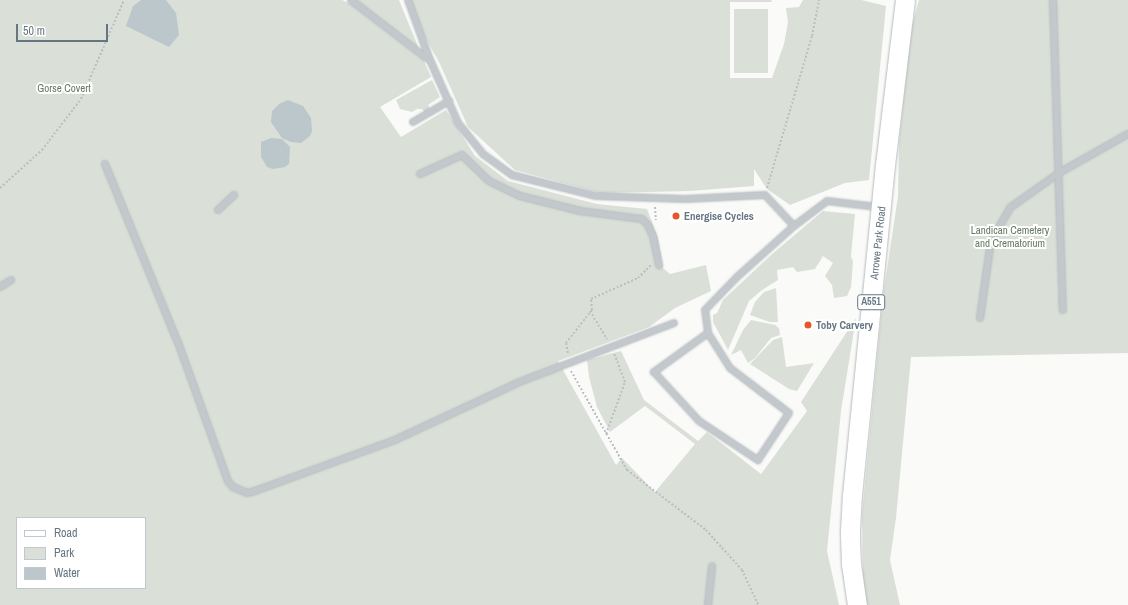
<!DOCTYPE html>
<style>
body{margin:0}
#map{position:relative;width:1128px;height:605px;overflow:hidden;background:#fafaf8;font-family:"Archivo Narrow",sans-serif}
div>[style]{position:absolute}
.green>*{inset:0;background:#dadfd7;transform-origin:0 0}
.water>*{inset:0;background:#bbc7cb}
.path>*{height:2px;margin-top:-1px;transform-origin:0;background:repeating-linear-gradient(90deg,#bbbfc2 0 2px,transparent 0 4px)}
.roads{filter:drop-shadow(0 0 1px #b5babe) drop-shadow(0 0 1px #b5babe)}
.service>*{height:6px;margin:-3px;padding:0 3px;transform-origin:3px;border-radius:3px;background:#c3c8cc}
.primary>*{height:19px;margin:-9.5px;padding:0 9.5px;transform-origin:9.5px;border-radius:9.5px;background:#fff}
.dots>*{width:11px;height:11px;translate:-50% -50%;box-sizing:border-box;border:2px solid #fff;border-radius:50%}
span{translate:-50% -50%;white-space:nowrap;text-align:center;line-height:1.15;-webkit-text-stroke:4px #fff;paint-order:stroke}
.shield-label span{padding:1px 3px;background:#fff;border:1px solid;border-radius:3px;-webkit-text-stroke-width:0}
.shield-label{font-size:10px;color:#657683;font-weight:700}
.park-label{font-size:11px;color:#687a64}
.poi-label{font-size:11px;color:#657683;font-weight:700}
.left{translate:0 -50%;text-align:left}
.street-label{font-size:11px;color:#657683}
.legend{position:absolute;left:16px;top:517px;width:130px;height:72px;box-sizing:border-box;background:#fff;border:1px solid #c1c8cd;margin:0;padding:5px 7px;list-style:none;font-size:12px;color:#657683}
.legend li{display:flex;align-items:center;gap:8px;height:20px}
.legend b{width:20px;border:1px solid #c1c8cd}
.scale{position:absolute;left:16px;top:24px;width:92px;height:18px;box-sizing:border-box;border:2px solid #657683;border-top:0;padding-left:5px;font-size:12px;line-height:14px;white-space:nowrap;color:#657683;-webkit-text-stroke:3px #fff;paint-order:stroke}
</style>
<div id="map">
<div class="green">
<div style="clip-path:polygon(evenodd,0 0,342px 0,351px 4px,423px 59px,431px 77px,380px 107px,401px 137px,446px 110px,475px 156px,508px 181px,597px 204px,647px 209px,658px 238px,663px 268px,670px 274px,706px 265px,711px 291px,675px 308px,649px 327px,558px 361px,616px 465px,622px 458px,655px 492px,695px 444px,645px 406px,610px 432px,597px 407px,589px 377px,587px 360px,621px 351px,644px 400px,698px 441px,707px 432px,761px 474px,807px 411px,801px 402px,856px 318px,841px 411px,827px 551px,839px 605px,0 605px,0 0,17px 518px,145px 518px,145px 588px,17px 588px,17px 518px)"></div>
<div style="clip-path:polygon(354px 0,399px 0,419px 49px)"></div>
<div style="clip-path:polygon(411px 0,771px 0,772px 2px,730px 2px,730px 78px,772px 78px,784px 44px,788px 22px,786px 8px,799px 7px,803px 0,861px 0,886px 6px,869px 180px,845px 183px,790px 205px,767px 189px,754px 169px,754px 186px,690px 191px,600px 193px,515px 170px,468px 127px,439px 62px,419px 26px)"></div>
<div style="clip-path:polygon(919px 0,1128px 0,1128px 353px,911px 357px,896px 518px,890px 560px,900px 605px,867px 605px,863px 584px,862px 515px,883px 296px,898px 196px,899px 142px,911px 29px)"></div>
<div style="left:734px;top:9px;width:34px;height:64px"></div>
<div style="clip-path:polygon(432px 80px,440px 97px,428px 105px,430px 109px,425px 112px,422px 109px,417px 109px,412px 112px,400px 109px,396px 100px)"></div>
<div style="clip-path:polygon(823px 211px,855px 214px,851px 256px,853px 262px,851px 287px,847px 296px,834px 298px,832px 285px,825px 276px,833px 263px,823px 256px,815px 269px,797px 272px,793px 267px,777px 270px,778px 280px,762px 290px,749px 301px,728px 350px,713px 322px,713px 315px,717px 313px,723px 300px,771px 255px)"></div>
<div style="clip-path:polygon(776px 288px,778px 322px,770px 322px,750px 315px,755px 302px,764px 292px)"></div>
<div style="clip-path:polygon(751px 320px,775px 325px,779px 328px,780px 335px,771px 338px,755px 358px,748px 363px,741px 350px,731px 355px,743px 330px)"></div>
<div style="clip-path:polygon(782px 337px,786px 367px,814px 363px,797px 391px,789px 389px,750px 364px,773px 340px)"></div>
</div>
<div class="water">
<div style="clip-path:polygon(141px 0,166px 0,176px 13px,179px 35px,169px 47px,126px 26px,133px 6px)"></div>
<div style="clip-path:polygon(288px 100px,303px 106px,311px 118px,312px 131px,310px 136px,301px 143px,291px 142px,282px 138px,271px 122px,272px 111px,279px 104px)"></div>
<div style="clip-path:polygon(271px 138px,282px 139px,290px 147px,289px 164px,285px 167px,273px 169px,267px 167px,261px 157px,261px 142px)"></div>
</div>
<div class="path">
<div style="left:0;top:188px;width:57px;rotate:-42.1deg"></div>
<div style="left:42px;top:150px;width:64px;rotate:-52.6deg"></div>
<div style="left:81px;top:99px;width:108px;rotate:-66.5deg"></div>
<div style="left:767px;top:188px;width:159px;rotate:-73.5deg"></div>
<div style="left:812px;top:36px;width:37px;rotate:-79deg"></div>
<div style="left:655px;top:207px;width:13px;rotate:86deg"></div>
<div style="left:590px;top:311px;width:33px;rotate:59deg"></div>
<div style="left:568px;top:353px;width:10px;rotate:-101deg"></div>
<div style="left:566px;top:343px;width:42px;rotate:-51.8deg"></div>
<div style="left:592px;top:310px;width:11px;rotate:-95deg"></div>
<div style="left:591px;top:299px;width:51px;rotate:-24.1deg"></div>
<div style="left:638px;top:278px;width:18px;rotate:-45deg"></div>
<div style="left:571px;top:371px;width:114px;rotate:60.5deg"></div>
<div style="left:627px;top:470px;width:99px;rotate:37.2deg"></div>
<div style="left:706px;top:530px;width:54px;rotate:48deg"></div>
<div style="left:742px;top:570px;width:38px;rotate:65deg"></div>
<div style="left:606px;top:434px;width:55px;rotate:-69.9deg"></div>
<div style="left:625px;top:382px;width:30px;rotate:-111deg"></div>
</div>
<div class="roads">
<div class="service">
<div style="left:351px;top:0;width:97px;rotate:37.5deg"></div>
<div style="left:408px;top:0;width:64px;rotate:69.9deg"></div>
<div style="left:430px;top:60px;width:69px;rotate:66deg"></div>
<div style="left:458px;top:123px;width:40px;rotate:51deg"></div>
<div style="left:483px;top:154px;width:36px;rotate:36deg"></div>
<div style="left:512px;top:175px;width:87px;rotate:14deg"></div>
<div style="left:596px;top:196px;width:89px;rotate:1.9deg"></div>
<div style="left:685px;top:199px;width:80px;rotate:-2.9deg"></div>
<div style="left:765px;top:195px;width:42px;rotate:46.9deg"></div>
<div style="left:794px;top:226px;width:41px;rotate:-37.1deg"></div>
<div style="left:827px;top:201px;width:51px;rotate:6.7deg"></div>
<div style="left:1053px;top:0;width:310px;rotate:88.2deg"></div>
<div style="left:413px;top:122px;width:42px;rotate:-30.3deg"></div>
<div style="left:105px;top:164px;width:196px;rotate:67.8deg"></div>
<div style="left:179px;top:345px;width:145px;rotate:70.2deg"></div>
<div style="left:228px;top:481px;width:8px;rotate:50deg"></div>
<div style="left:233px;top:487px;width:15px;rotate:23deg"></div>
<div style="left:247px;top:493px;width:8px;rotate:-14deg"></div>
<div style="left:255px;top:491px;width:149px;rotate:-20deg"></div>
<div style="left:395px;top:440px;width:135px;rotate:-25deg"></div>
<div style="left:517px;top:383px;width:168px;rotate:-20.9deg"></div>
<div style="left:420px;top:174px;width:46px;rotate:-24.3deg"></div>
<div style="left:462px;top:155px;width:37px;rotate:44deg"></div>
<div style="left:489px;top:181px;width:34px;rotate:26deg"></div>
<div style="left:520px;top:196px;width:62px;rotate:14deg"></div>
<div style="left:580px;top:211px;width:63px;rotate:7.4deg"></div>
<div style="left:642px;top:219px;width:8px;rotate:45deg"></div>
<div style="left:648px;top:225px;width:12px;rotate:66deg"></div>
<div style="left:653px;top:236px;width:30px;rotate:78deg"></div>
<div style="left:218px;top:210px;width:22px;rotate:-43deg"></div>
<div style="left:0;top:287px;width:13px;rotate:-32deg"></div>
<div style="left:980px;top:318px;width:78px;rotate:-81.9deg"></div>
<div style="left:991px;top:241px;width:39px;rotate:-60deg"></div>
<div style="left:1011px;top:207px;width:59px;rotate:-35.3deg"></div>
<div style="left:1059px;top:173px;width:79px;rotate:-29.5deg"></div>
<div style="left:708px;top:333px;width:67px;rotate:144.2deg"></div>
<div style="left:654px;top:372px;width:67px;rotate:47.4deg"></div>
<div style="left:699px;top:421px;width:71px;rotate:33.5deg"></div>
<div style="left:758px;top:460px;width:56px;rotate:-56.6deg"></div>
<div style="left:789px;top:413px;width:74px;rotate:-142.7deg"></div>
<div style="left:730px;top:368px;width:41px;rotate:-122.2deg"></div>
<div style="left:708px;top:333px;width:23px;rotate:-97deg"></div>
<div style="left:705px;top:310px;width:46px;rotate:-45.9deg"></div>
<div style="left:737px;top:277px;width:76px;rotate:-41.8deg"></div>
<div style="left:708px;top:605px;width:39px;rotate:-84deg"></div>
</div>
<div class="primary">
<div style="left:857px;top:605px;width:41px;rotate:-98.3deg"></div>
<div style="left:851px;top:564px;width:33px;rotate:-92deg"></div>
<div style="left:850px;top:531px;width:36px;rotate:-87deg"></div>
<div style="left:852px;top:495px;width:332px;rotate:-84.3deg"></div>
<div style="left:885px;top:165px;width:166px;rotate:-83.1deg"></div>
</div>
</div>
<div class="dots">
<div style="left:676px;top:216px;background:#e4572e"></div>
<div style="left:808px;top:325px;background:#e4572e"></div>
</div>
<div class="shield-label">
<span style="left:871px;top:302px">A551</span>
</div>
<div class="park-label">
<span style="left:64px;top:88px">Gorse Covert</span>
<span style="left:1010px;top:237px">Landican Cemetery<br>and Crematorium</span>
</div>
<div class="poi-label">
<span class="left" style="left:684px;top:216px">Energise Cycles</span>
<span class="left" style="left:816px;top:325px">Toby Carvery</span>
</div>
<div class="street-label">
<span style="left:878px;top:243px;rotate:-84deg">Arrowe Park Road</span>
</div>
<ul class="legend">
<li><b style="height:5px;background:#fff"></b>Road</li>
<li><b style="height:11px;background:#dadfd7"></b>Park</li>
<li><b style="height:11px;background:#bbc7cb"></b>Water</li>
</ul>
<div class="scale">50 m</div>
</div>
